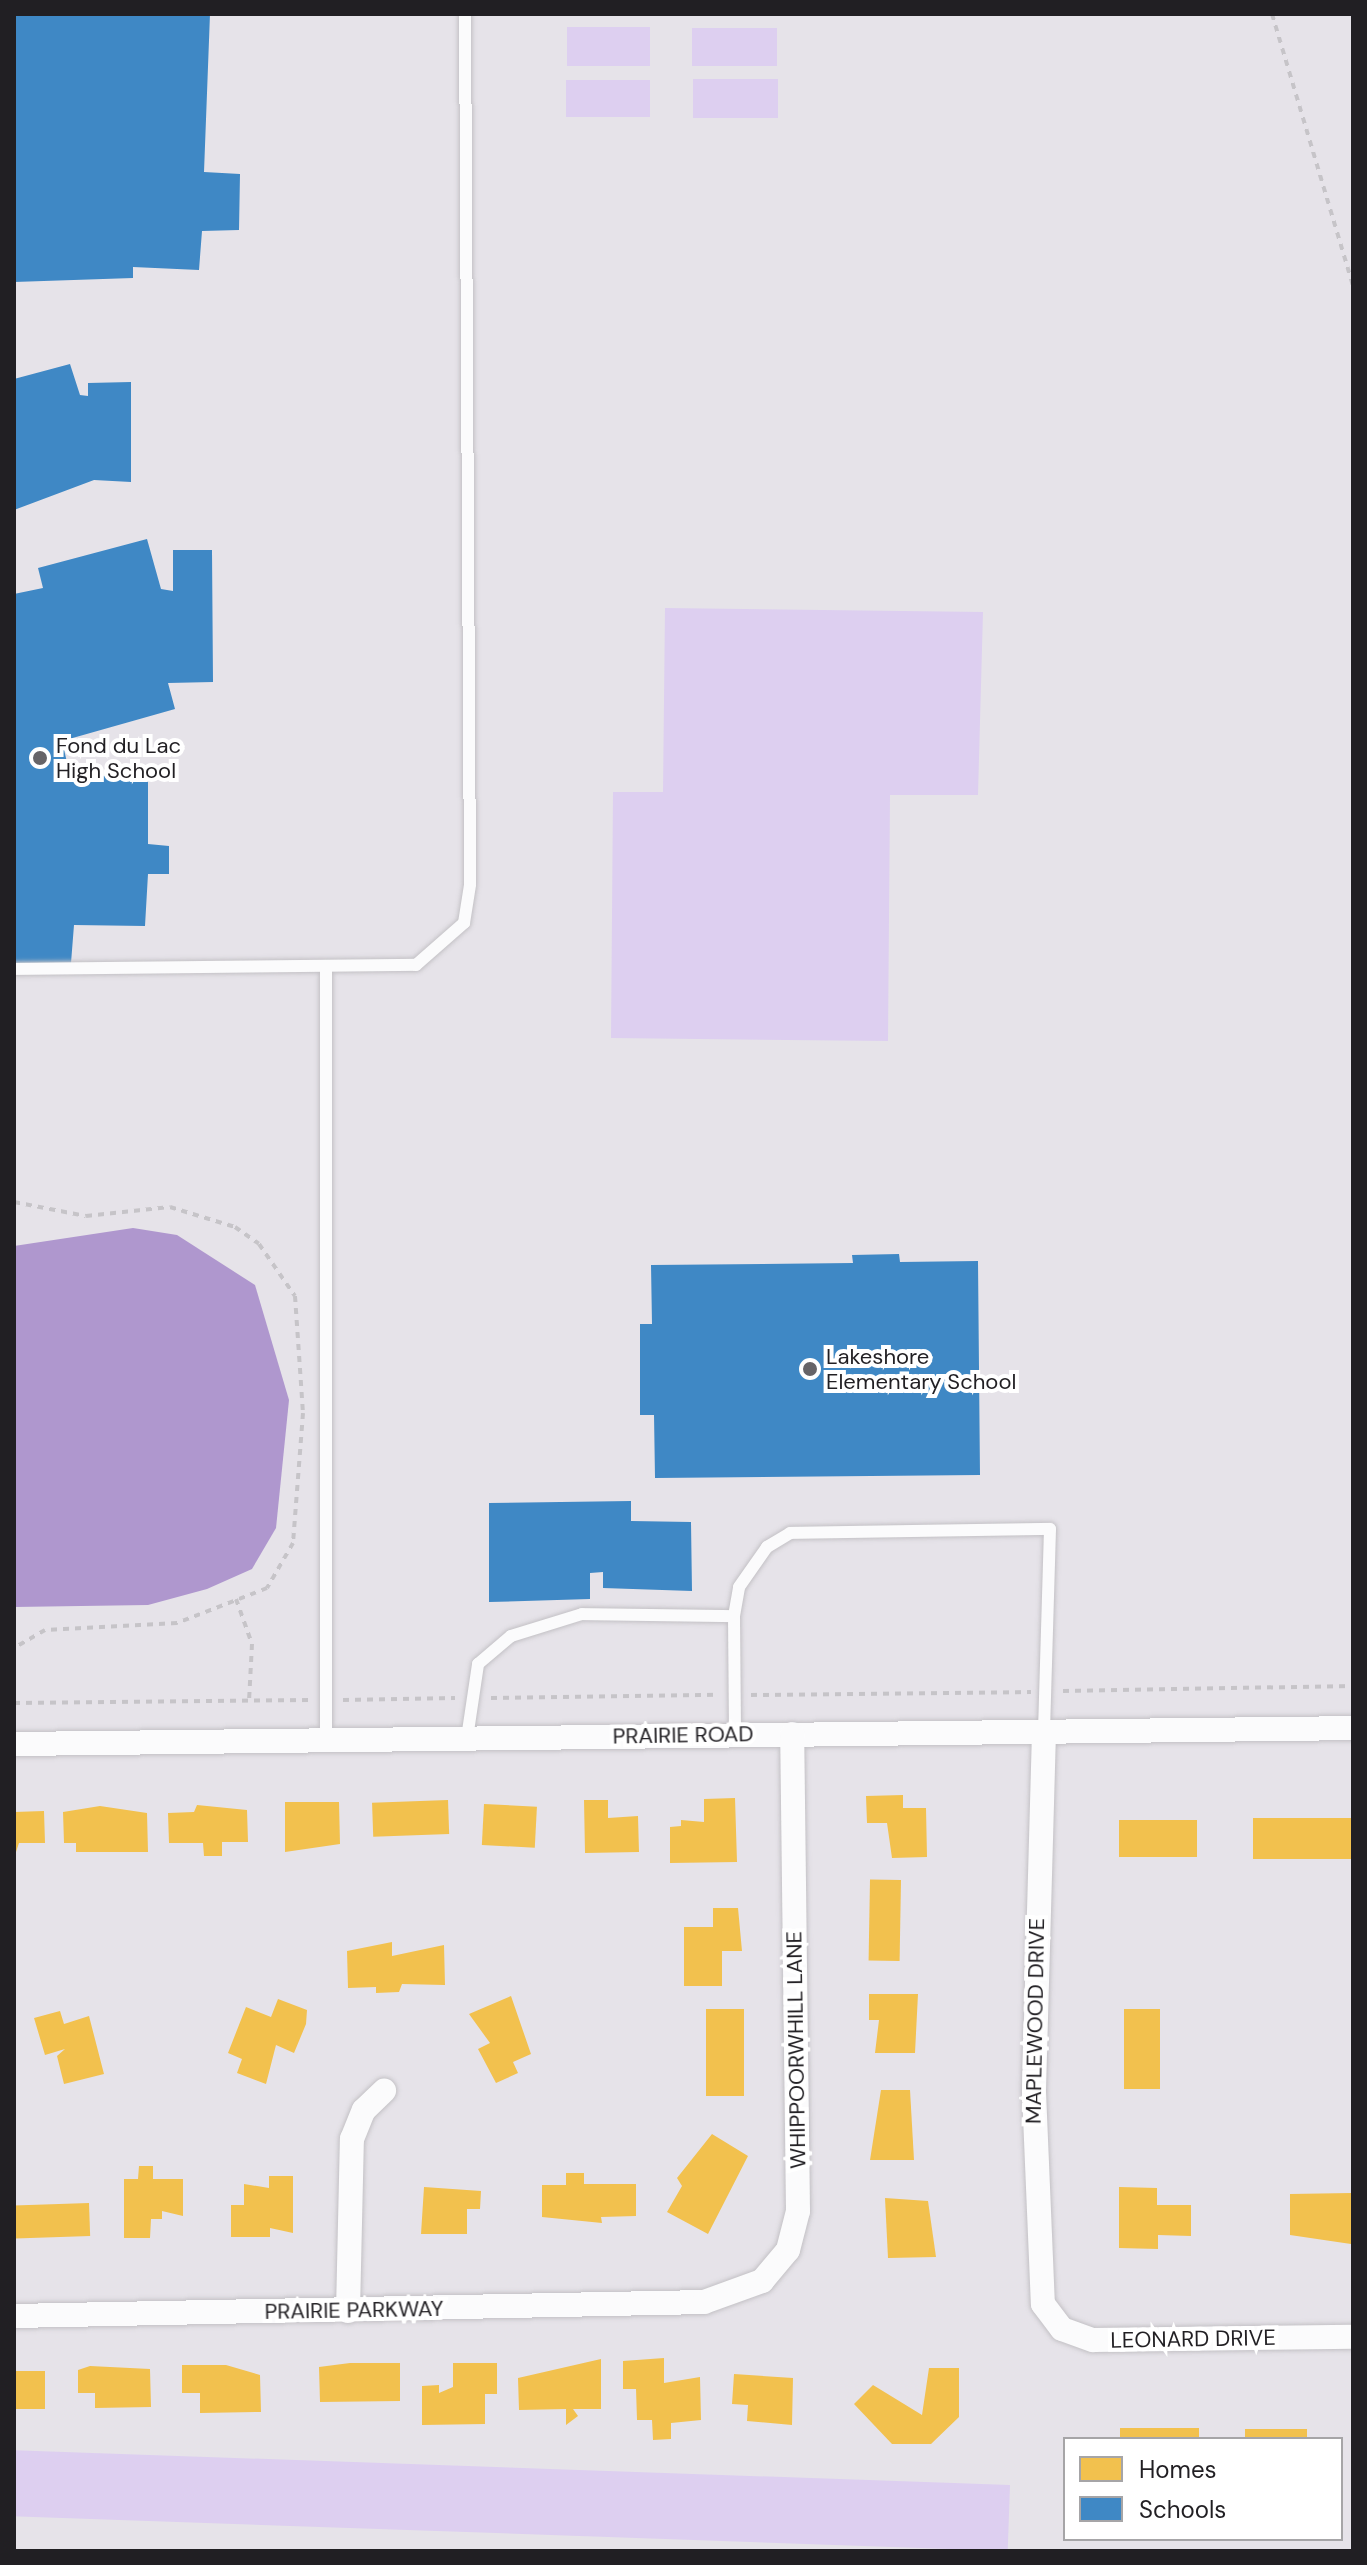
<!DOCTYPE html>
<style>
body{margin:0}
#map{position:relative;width:1367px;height:2565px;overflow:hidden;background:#e6e3e9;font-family:"DM Sans",sans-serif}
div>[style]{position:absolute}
.green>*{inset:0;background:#ddcff0;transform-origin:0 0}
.water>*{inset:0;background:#af97ce}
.homes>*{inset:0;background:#f2c14e;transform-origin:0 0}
.schools>*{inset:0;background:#3f88c5}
.path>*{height:4px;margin-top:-2px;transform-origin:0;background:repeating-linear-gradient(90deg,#c6c4c8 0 6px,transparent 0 12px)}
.roads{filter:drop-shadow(0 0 2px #c3c1c5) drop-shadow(0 0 2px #c3c1c5)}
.service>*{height:12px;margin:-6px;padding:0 6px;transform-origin:6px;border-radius:6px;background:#fbfbfc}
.minor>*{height:24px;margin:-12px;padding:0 12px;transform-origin:12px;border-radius:12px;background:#fbfbfc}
.dots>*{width:22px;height:22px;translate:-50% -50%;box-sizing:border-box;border:4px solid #fff;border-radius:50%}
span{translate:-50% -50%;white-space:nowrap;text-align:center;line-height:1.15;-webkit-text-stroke:8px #fff;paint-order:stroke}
.poi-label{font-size:22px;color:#211f23}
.left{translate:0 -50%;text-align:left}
.street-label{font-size:22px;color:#211f23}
.frame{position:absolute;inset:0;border:16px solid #211f23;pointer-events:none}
.legend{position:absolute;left:1063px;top:2437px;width:280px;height:104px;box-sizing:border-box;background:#fff;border:2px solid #a6a5a7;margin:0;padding:10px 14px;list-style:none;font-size:24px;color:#211f23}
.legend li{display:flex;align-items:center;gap:16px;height:40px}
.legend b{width:40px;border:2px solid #a6a5a7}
</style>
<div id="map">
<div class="green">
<div style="left:650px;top:27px;width:39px;height:83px;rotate:90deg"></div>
<div style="left:692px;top:28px;width:85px;height:38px"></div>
<div style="left:693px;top:79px;width:85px;height:39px"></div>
<div style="left:566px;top:80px;width:84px;height:37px"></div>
<div style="clip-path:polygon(665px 608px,983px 612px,978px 795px,890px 795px,888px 1041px,611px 1038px,613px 792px,663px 792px)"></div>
<div style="left:1010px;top:2485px;width:66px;height:996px;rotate:92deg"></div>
</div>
<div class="water">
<div style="clip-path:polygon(133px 1228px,177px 1235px,255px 1285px,289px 1400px,276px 1528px,252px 1569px,207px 1589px,148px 1605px,14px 1607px,14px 1246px)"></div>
</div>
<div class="homes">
<div style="clip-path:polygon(903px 1795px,903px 1808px,926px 1808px,927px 1857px,892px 1858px,887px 1823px,867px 1823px,866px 1796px)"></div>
<div style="clip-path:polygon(735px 1798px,737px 1862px,670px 1863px,670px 1827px,681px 1826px,681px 1820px,704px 1822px,704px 1799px)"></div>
<div style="left:448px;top:1800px;width:34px;height:76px;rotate:88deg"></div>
<div style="clip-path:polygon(584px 1800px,608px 1800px,608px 1818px,638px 1816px,639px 1852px,585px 1853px)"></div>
<div style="clip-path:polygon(285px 1802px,339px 1802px,340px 1844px,285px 1852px)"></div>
<div style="left:484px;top:1804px;width:53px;height:41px;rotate:3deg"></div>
<div style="clip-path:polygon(197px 1805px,247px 1810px,248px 1842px,222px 1842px,222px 1856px,204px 1856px,203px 1843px,169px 1843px,168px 1813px,194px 1812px)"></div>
<div style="clip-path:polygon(100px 1806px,147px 1813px,148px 1852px,76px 1852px,76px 1843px,64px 1843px,63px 1812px)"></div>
<div style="clip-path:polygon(44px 1811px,45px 1843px,19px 1843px,14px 1858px,14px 1812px)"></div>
<div style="left:1253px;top:1818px;width:98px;height:41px"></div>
<div style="left:1119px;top:1820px;width:78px;height:37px"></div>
<div style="left:901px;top:1880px;width:81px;height:31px;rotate:91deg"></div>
<div style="clip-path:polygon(713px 1908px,738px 1908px,742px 1951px,722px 1951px,722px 1986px,684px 1986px,684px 1927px,713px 1927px)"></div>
<div style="clip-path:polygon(392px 1942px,392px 1956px,444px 1945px,445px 1985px,402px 1984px,399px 1992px,376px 1993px,376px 1987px,348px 1988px,347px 1951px)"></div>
<div style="clip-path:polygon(869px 1994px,918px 1994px,915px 2053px,875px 2053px,879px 2020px,869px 2020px)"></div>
<div style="clip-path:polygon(511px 1996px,531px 2054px,513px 2062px,518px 2073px,496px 2083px,478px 2049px,490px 2043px,469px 2014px)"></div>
<div style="clip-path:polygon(278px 1999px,307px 2010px,306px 2024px,294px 2053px,276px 2045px,266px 2084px,237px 2073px,242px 2059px,228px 2053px,246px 2007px,271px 2017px)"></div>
<div style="left:706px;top:2009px;width:38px;height:87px"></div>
<div style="left:1124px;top:2009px;width:36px;height:80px"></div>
<div style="clip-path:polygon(60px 2011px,64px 2024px,89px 2016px,104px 2074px,64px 2084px,57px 2056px,65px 2049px,45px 2055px,34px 2018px)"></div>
<div style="clip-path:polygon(881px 2090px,910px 2090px,914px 2160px,870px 2160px)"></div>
<div style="clip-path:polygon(712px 2134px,748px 2156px,708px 2234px,667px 2212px,682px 2186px,677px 2178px)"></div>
<div style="clip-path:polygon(139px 2166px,153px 2166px,153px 2179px,183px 2179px,183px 2216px,162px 2211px,162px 2219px,151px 2219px,150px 2238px,124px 2238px,124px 2179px,138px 2179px)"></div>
<div style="clip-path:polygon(566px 2173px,584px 2173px,584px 2184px,636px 2184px,636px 2216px,601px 2217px,602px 2223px,542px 2217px,542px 2185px,566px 2185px)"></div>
<div style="clip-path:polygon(269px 2176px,293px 2176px,293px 2233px,270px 2228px,270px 2237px,231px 2237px,231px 2205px,244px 2205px,244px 2184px,269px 2188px)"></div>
<div style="clip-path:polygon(424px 2187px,481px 2191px,480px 2209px,467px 2209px,467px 2234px,421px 2234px)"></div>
<div style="clip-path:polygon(1119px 2187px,1157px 2188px,1157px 2205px,1191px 2205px,1191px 2236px,1158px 2235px,1158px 2249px,1119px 2248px)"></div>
<div style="clip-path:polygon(1351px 2193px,1351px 2244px,1290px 2235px,1290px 2194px)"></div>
<div style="clip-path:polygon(885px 2198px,928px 2201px,936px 2257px,888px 2258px)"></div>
<div style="left:89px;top:2203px;width:33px;height:75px;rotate:88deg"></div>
<div style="clip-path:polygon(664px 2358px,664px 2383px,700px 2377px,701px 2420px,671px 2423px,671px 2439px,653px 2440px,652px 2420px,637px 2420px,636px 2389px,623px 2389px,623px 2361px)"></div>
<div style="clip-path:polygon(601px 2359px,601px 2409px,573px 2409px,578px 2416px,566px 2425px,566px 2409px,519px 2410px,518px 2378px)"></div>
<div style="clip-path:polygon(350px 2363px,400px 2363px,400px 2401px,320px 2402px,319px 2367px)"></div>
<div style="clip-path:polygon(453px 2363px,497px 2363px,497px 2394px,485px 2394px,485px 2424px,422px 2425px,422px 2386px,439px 2385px,439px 2393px,453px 2387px)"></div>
<div style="clip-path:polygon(182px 2365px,226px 2365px,260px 2375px,261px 2412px,200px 2413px,200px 2393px,182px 2393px)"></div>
<div style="clip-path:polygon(90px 2366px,150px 2369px,151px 2407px,95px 2408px,95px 2393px,78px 2393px,78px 2370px)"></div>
<div style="clip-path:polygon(929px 2368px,959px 2368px,959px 2417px,931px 2444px,892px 2444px,854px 2404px,873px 2385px,922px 2415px)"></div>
<div style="left:14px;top:2371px;width:31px;height:38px"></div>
<div style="clip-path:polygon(734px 2374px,793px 2378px,792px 2425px,747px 2421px,748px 2405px,732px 2404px)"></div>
<div style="left:1120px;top:2428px;width:79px;height:11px"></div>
<div style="left:1245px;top:2429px;width:62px;height:10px"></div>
</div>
<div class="schools">
<div style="clip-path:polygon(14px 14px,210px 14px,204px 172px,240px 174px,239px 230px,202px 231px,199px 270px,133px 267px,133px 278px,14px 282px)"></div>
<div style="clip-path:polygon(70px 364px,80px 395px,88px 396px,88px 383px,131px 382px,131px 482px,94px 480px,14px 510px,14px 379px)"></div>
<div style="clip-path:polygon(147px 539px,161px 589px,173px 591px,173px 550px,212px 550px,213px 682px,168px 683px,175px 709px,62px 741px,70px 775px,148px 777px,148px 844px,169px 846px,169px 874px,148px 874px,145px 926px,74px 925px,71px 963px,14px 963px,14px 594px,43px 588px,38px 568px)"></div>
<div style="clip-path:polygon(899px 1254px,900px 1262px,978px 1261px,980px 1475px,655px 1478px,654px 1415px,640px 1415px,640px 1324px,652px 1324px,651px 1265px,853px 1263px,852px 1255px)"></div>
<div style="clip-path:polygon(631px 1501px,631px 1521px,691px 1522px,692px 1591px,603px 1588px,603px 1572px,590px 1573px,590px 1599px,489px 1602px,489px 1503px)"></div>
</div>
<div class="path">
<div style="left:1272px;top:14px;width:284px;rotate:73.4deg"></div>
<div style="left:14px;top:1202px;width:73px;rotate:11deg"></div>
<div style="left:86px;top:1216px;width:84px;rotate:-6.1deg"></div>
<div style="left:170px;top:1207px;width:68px;rotate:17.1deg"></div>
<div style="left:235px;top:1227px;width:29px;rotate:35deg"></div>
<div style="left:259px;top:1244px;width:63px;rotate:55.3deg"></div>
<div style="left:295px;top:1296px;width:117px;rotate:86.1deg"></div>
<div style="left:303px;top:1413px;width:130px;rotate:94.4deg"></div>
<div style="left:293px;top:1543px;width:52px;rotate:120deg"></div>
<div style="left:267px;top:1588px;width:97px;rotate:158.7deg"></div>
<div style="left:177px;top:1623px;width:132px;rotate:177deg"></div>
<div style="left:45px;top:1630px;width:36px;rotate:150deg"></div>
<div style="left:236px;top:1599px;width:48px;rotate:70.4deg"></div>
<div style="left:252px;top:1644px;width:57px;rotate:93deg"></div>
<div style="left:1063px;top:1691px;width:290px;rotate:-1deg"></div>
<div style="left:751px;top:1695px;width:280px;rotate:-0.6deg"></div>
<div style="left:491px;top:1698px;width:228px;rotate:-0.8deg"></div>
<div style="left:343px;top:1700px;width:112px;rotate:-1deg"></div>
<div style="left:14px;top:1703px;width:297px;rotate:-0.6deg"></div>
</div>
<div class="roads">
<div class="service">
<div style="left:14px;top:969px;width:402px;rotate:-0.6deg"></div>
<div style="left:416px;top:965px;width:64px;rotate:-41.2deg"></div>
<div style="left:464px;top:923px;width:39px;rotate:-81deg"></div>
<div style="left:470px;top:884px;width:870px;rotate:-90.33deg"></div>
<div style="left:326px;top:971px;width:769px;rotate:90deg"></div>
<div style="left:734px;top:1616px;width:29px;rotate:-80deg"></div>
<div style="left:739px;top:1587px;width:49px;rotate:-55deg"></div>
<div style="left:767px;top:1547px;width:27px;rotate:-31deg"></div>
<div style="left:790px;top:1533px;width:260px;rotate:-0.9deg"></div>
<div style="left:1050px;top:1529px;width:203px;rotate:91.7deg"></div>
<div style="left:467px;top:1738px;width:75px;rotate:-81.5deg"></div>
<div style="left:478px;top:1664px;width:43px;rotate:-40.3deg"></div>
<div style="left:511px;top:1636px;width:74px;rotate:-17.2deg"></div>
<div style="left:582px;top:1614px;width:152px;rotate:0.8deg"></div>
<div style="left:734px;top:1616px;width:118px;rotate:89.5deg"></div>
</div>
<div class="minor">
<div style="left:1044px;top:1732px;width:360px;rotate:91.6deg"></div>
<div style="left:1034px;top:2092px;width:212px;rotate:87.6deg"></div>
<div style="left:1043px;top:2304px;width:31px;rotate:53deg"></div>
<div style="left:1062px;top:2329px;width:33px;rotate:20deg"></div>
<div style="left:1093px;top:2340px;width:260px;rotate:-0.7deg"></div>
<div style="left:14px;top:1744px;width:1339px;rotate:-0.68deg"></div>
<div style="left:348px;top:2311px;width:172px;rotate:-88.7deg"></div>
<div style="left:352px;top:2139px;width:31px;rotate:-68deg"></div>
<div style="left:364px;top:2110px;width:28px;rotate:-44deg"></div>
<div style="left:14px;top:2316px;width:690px;rotate:-1.16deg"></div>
<div style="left:704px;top:2302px;width:62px;rotate:-19.9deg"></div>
<div style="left:762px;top:2281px;width:40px;rotate:-50deg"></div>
<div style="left:788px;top:2250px;width:40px;rotate:-75.6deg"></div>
<div style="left:798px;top:2211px;width:477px;rotate:-90.7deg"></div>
</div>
</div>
<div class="dots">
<div style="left:40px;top:758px;background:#666468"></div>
<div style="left:810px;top:1369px;background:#666468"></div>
</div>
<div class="poi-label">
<span class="left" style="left:56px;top:758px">Fond du Lac<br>High School</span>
<span class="left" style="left:826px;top:1369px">Lakeshore<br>Elementary School</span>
</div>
<div class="street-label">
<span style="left:683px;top:1735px;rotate:-1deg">PRAIRIE ROAD</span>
<span style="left:1035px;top:2021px;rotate:-89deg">MAPLEWOOD DRIVE</span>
<span style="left:796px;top:2050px;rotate:-91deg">WHIPPOORWHILL LANE</span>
<span style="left:354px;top:2310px;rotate:-1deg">PRAIRIE PARKWAY</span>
<span style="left:1193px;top:2339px;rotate:-1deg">LEONARD DRIVE</span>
</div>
<div class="frame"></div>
<ul class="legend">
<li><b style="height:22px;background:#f2c14e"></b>Homes</li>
<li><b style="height:22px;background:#3f88c5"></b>Schools</li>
</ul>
</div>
